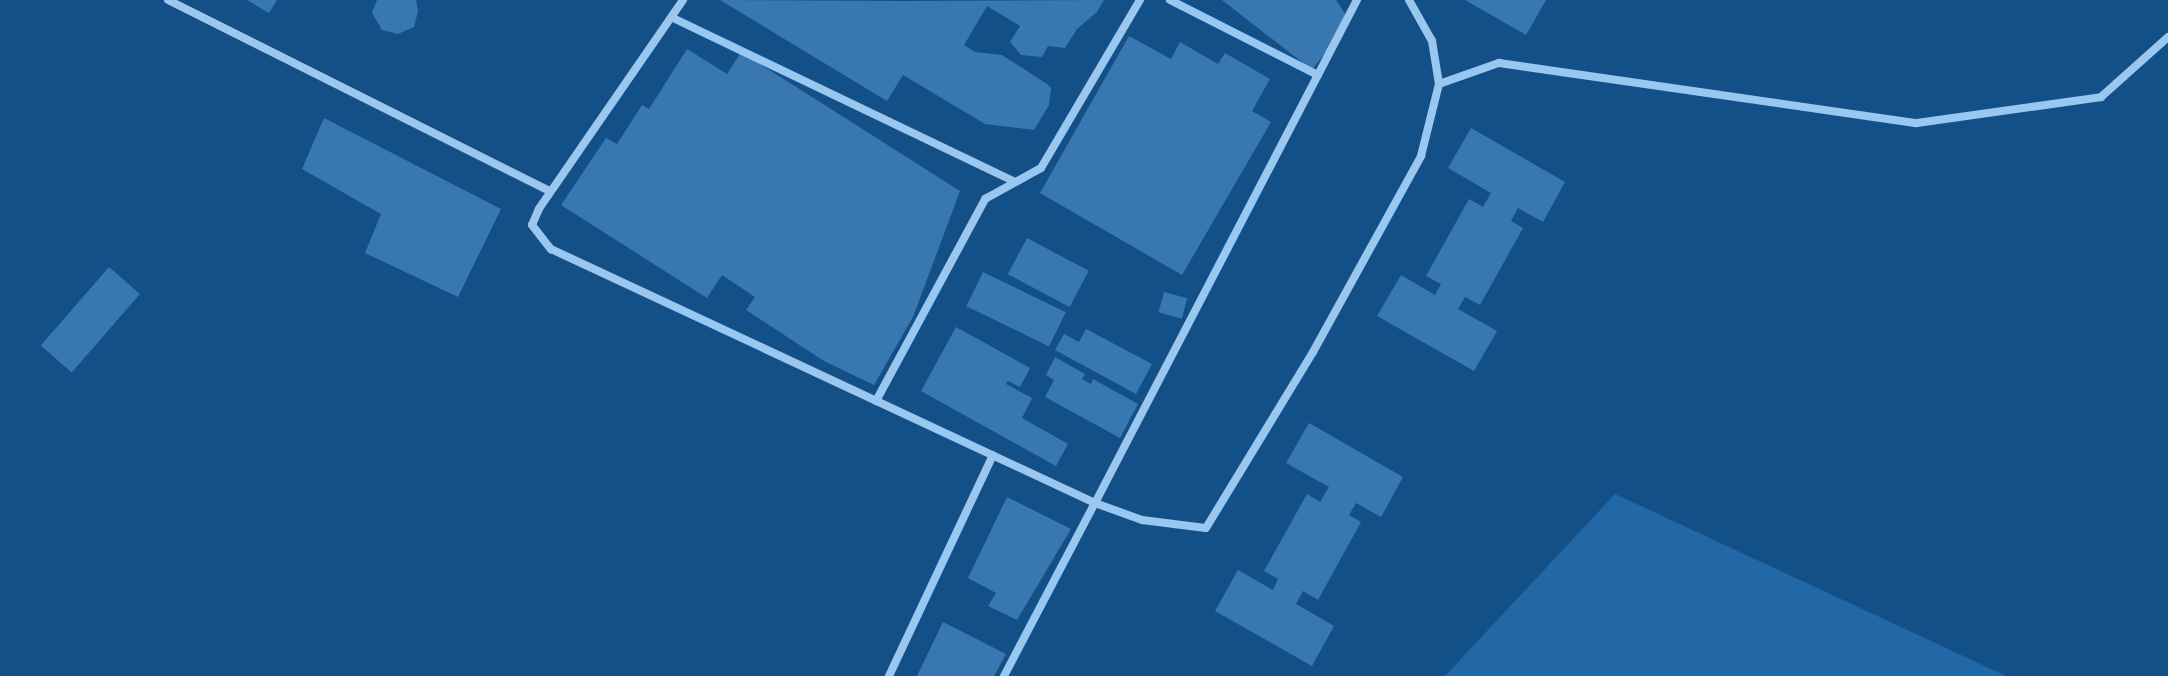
<!DOCTYPE html>
<style>
body{margin:0}
#map{position:relative;width:2168px;height:676px;overflow:hidden;background:#145088;font-family:Poppins,sans-serif}
div>[style]{position:absolute}
.green>*{inset:0;background:#2368a6}
.building>*{inset:0;background:#3877b0;transform-origin:0 0}
.minor>*{height:8px;margin:-4px;padding:0 4px;transform-origin:4px;border-radius:4px;background:#9ac7ef}
span{translate:-50% -50%;white-space:nowrap;text-align:center;line-height:1.15;-webkit-text-stroke:6px #145088;paint-order:stroke}
</style>
<div id="map">
<div class="green">
<div style="clip-path:polygon(1615px 494px,2006px 676px,1445px 676px)"></div>
</div>
<div class="building">
<div style="clip-path:polygon(247px 0,277px 0,269px 13px)"></div>
<div style="clip-path:polygon(377px 0,416px 0,418px 11px,414px 27px,398px 34px,382px 30px,372px 13px)"></div>
<div style="clip-path:polygon(720px 0,902px 1px,1104px 0,1097px 12px,1077px 29px,1065px 48px,1048px 46px,1042px 57px,1021px 55px,1010px 42px,1020px 26px,987px 6px,964px 45px,975px 52px,1002px 55px,1047px 84px,1051px 88px,1049px 105px,1034px 130px,985px 124px,903px 75px,887px 101px)"></div>
<div style="clip-path:polygon(1222px 0,1336px 0,1350px 21px,1312px 70px)"></div>
<div style="clip-path:polygon(1465px 0,1546px 0,1526px 35px)"></div>
<div style="clip-path:polygon(1129px 36px,1171px 59px,1180px 42px,1218px 64px,1225px 53px,1270px 79px,1252px 111px,1271px 122px,1182px 275px,1040px 193px)"></div>
<div style="clip-path:polygon(687px 49px,727px 74px,741px 52px,960px 191px,913px 317px,874px 385px,824px 361px,746px 310px,755px 297px,722px 275px,707px 298px,561px 205px,606px 138px,617px 144px,642px 105px,649px 109px)"></div>
<div style="clip-path:polygon(324px 118px,501px 209px,458px 297px,365px 253px,381px 214px,302px 169px)"></div>
<div style="clip-path:polygon(1471px 128px,1565px 182px,1543px 222px,1518px 208px,1511px 221px,1523px 228px,1480px 305px,1465px 297px,1458px 309px,1497px 331px,1474px 371px,1377px 316px,1401px 275px,1435px 295px,1441px 284px,1426px 276px,1469px 199px,1483px 207px,1491px 193px,1448px 168px)"></div>
<div style="left:1027px;top:238px;width:70px;height:41px;rotate:28deg"></div>
<div style="left:109px;top:267px;width:41px;height:104px;rotate:41deg"></div>
<div style="left:983px;top:272px;width:92px;height:38px;rotate:26deg"></div>
<div style="left:1164px;top:292px;width:24px;height:21px;rotate:15deg"></div>
<div style="clip-path:polygon(956px 327px,1030px 368px,1020px 387px,1008px 381px,1006px 384px,1032px 398px,1022px 418px,1068px 444px,1056px 466px,921px 391px)"></div>
<div style="clip-path:polygon(1086px 329px,1152px 364px,1136px 394px,1055px 350px,1064px 334px,1079px 342px)"></div>
<div style="clip-path:polygon(1055px 357px,1085px 374px,1082px 379px,1091px 384px,1093px 379px,1138px 404px,1120px 438px,1045px 397px,1054px 380px,1046px 375px)"></div>
<div style="clip-path:polygon(1309px 423px,1403px 477px,1381px 517px,1356px 503px,1349px 515px,1361px 522px,1318px 600px,1303px 591px,1296px 604px,1334px 626px,1312px 666px,1215px 611px,1238px 570px,1273px 590px,1278px 579px,1264px 571px,1307px 494px,1320px 502px,1329px 487px,1286px 463px)"></div>
<div style="clip-path:polygon(1007px 497px,1071px 529px,1017px 620px,988px 606px,996px 593px,968px 578px)"></div>
<div style="clip-path:polygon(943px 622px,1006px 654px,994px 676px,917px 676px)"></div>
</div>
<div class="minor">
<div style="left:168px;top:0;width:427px;rotate:26.6deg"></div>
<div style="left:683px;top:0;width:254px;rotate:124.6deg"></div>
<div style="left:539px;top:209px;width:17px;rotate:114deg"></div>
<div style="left:532px;top:225px;width:31px;rotate:52deg"></div>
<div style="left:551px;top:249px;width:600px;rotate:25.03deg"></div>
<div style="left:1095px;top:503px;width:567px;rotate:-62.49deg"></div>
<div style="left:1170px;top:0;width:166px;rotate:26.9deg"></div>
<div style="left:673px;top:18px;width:379px;rotate:25.6deg"></div>
<div style="left:1439px;top:84px;width:64px;rotate:-19.3deg"></div>
<div style="left:1499px;top:63px;width:422px;rotate:8.2deg"></div>
<div style="left:1917px;top:123px;width:186px;rotate:-8deg"></div>
<div style="left:2101px;top:97px;width:90px;rotate:-41.8deg"></div>
<div style="left:876px;top:401px;width:230px;rotate:-61.6deg"></div>
<div style="left:985px;top:199px;width:64px;rotate:-29deg"></div>
<div style="left:1041px;top:168px;width:195px;rotate:-59.5deg"></div>
<div style="left:889px;top:676px;width:244px;rotate:-64.8deg"></div>
<div style="left:1004px;top:676px;width:195px;rotate:-62.3deg"></div>
<div style="left:1095px;top:503px;width:50px;rotate:19.9deg"></div>
<div style="left:1142px;top:520px;width:64px;rotate:7.1deg"></div>
<div style="left:1206px;top:528px;width:206px;rotate:-58.7deg"></div>
<div style="left:1313px;top:352px;width:224px;rotate:-61.1deg"></div>
<div style="left:1421px;top:156px;width:74px;rotate:-76deg"></div>
<div style="left:1439px;top:84px;width:44px;rotate:-99.2deg"></div>
<div style="left:1432px;top:41px;width:47px;rotate:-119.3deg"></div>
</div>
</div>
